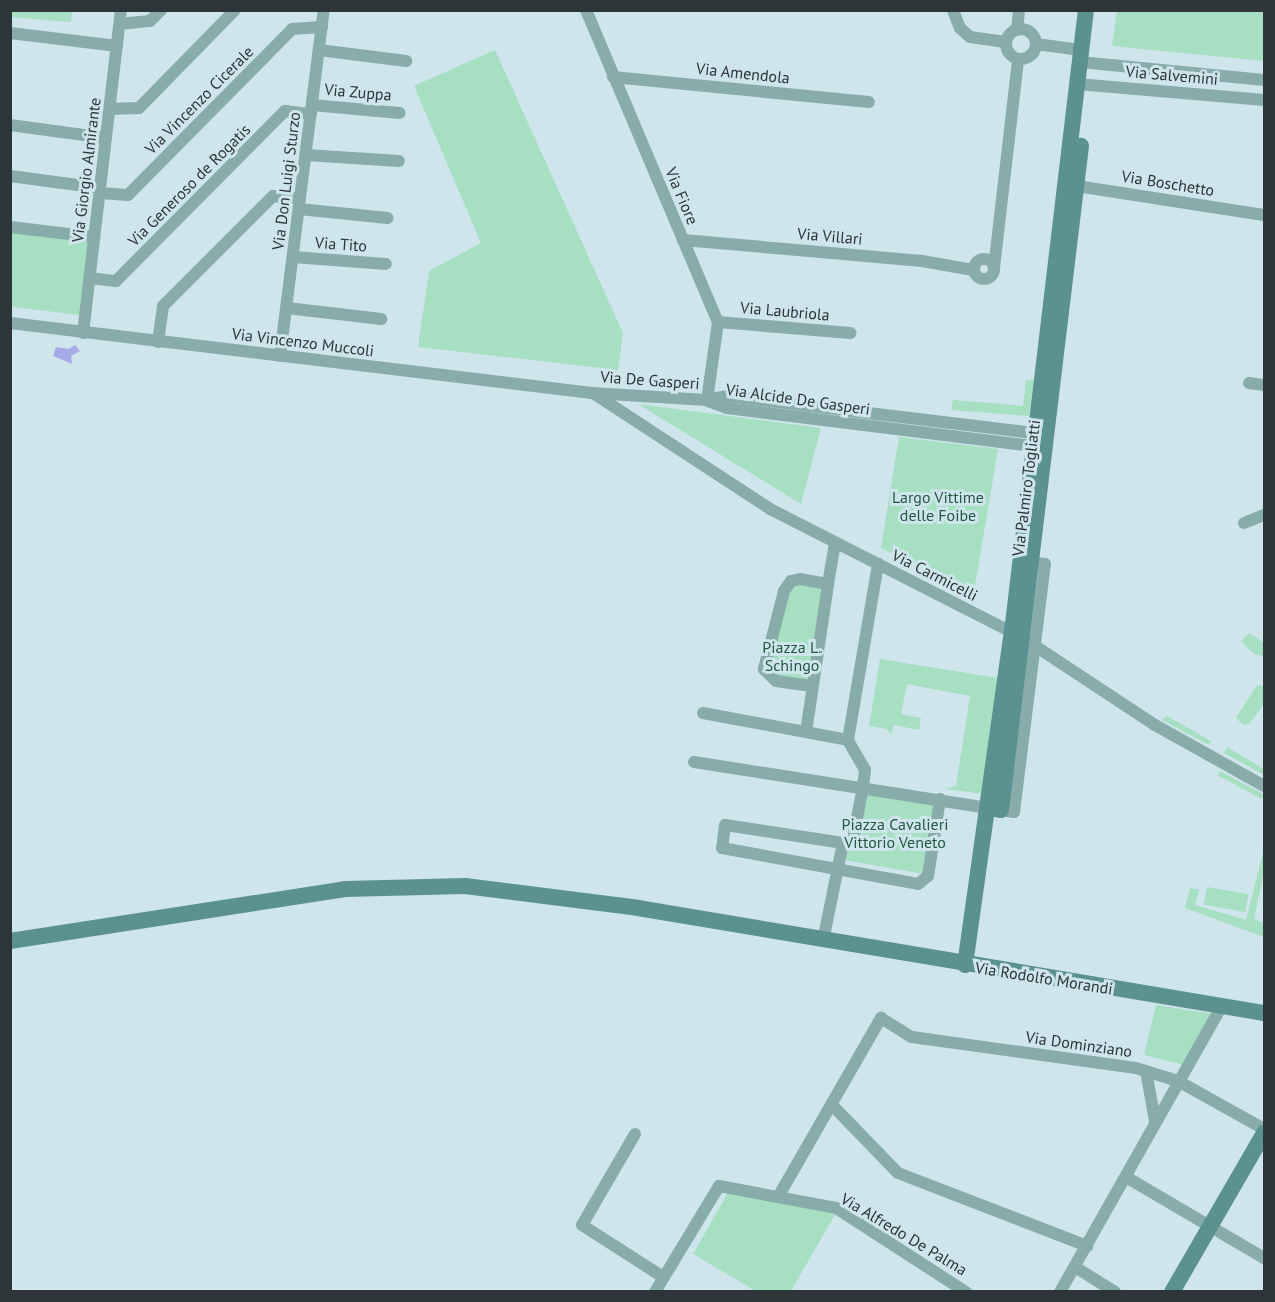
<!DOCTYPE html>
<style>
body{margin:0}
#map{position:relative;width:1275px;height:1302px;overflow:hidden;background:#cfe5ec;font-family:"PT Sans",sans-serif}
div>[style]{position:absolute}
.green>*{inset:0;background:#a6dfc2;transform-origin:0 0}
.water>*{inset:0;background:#a7aae7}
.street>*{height:12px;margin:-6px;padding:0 6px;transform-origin:6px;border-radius:6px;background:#88acaa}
.street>.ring{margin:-6px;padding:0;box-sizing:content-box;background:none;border:12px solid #88acaa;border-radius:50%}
.secondary>*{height:16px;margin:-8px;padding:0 8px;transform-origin:8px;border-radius:8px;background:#5b9290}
span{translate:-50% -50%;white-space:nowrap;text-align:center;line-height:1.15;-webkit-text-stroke:6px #cfe5ec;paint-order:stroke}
.street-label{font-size:16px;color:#2d3539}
.park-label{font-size:16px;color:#235942}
.frame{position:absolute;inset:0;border:12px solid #2d3539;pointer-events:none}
</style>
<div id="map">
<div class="green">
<div style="clip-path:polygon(10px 11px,11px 10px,72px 11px,71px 22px,11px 17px)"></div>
<div style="clip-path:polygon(1117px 11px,1264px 11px,1264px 61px,1112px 46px)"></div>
<div style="clip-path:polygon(495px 50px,623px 333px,618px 370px,418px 347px,429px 271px,481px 243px,414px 86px)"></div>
<div style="left:11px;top:232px;width:78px;height:74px;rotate:7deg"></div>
<div style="clip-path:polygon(1026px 380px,1034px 380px,1029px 416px,951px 410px,953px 400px,1023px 406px)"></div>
<div style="clip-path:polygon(638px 404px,821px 428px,801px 504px)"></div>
<div style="clip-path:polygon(899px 437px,998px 449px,974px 592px,881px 548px)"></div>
<div style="clip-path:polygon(791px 581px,828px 584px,812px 686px,776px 681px,764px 669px)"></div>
<div style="clip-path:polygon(1249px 633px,1263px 642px,1263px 656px,1254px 654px,1241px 641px)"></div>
<div style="clip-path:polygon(880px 659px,998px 678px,984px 794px,945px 789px,956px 786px,970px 696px,907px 684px,901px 714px,921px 718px,919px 730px,894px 725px,891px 735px,887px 729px,869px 726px)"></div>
<div style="clip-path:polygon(1257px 685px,1264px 686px,1264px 704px,1249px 724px,1243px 725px,1236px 718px)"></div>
<div style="clip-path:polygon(1167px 716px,1211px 741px,1209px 745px,1162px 720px)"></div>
<div style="clip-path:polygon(1227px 747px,1264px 769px,1264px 775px,1224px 753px)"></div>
<div style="left:1220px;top:771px;width:50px;height:5px;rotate:28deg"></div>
<div style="clip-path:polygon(868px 791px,936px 803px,924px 874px,844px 860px,846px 848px,857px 850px)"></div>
<div style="clip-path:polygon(1264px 849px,1264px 871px,1254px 919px,1264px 923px,1264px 937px,1185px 908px,1190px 888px,1199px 890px,1195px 905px,1246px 920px)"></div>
<div style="left:1207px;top:887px;width:42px;height:18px;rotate:10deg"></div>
<div style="clip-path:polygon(1156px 1005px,1213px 1014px,1184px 1065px,1144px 1055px)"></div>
<div style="clip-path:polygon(729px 1191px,836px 1213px,791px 1291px,756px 1291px,693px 1254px)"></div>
</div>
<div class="water">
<div style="clip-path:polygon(75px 345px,80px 351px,71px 356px,72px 364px,53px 356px,56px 347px,69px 349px)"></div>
</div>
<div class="street">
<div style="left:586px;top:10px;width:339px;rotate:67.1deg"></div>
<div style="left:718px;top:322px;width:79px;rotate:98deg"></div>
<div style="left:953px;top:10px;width:19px;rotate:69deg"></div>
<div style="left:960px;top:28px;width:13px;rotate:42deg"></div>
<div style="left:970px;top:37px;width:36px;rotate:8deg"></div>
<div style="left:120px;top:24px;width:30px;rotate:-6deg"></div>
<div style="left:150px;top:21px;width:16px;rotate:-45deg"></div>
<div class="ring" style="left:1006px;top:29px;width:18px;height:18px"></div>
<div style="left:1017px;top:30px;width:20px;rotate:-84deg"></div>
<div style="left:10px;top:33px;width:108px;rotate:6.9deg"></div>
<div style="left:1036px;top:44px;width:45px;rotate:7.6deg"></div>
<div style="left:319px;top:50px;width:88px;rotate:7.2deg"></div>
<div style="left:1080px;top:62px;width:185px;rotate:5.6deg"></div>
<div style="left:613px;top:77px;width:257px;rotate:5.6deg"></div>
<div style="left:1077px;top:84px;width:188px;rotate:4.9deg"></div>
<div style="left:312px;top:105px;width:88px;rotate:5.2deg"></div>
<div style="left:110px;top:109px;width:29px;rotate:-2deg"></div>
<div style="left:139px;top:108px;width:137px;rotate:-45.6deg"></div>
<div style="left:10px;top:125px;width:97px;rotate:7.7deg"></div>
<div style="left:306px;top:155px;width:93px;rotate:3.7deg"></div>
<div style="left:10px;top:176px;width:91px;rotate:7.6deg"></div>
<div style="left:1070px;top:185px;width:196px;rotate:8.8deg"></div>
<div style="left:100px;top:193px;width:28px;rotate:4deg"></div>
<div style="left:128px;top:195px;width:233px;rotate:-45.3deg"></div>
<div style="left:292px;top:29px;width:30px;rotate:-4deg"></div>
<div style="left:299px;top:209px;width:89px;rotate:5.8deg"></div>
<div style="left:10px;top:227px;width:85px;rotate:6.8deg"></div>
<div style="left:683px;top:240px;width:240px;rotate:5deg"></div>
<div style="left:922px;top:261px;width:52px;rotate:10deg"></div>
<div style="left:293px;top:257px;width:93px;rotate:4.3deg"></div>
<div class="ring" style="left:974px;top:259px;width:8px;height:8px"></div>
<div style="left:994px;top:268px;width:209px;rotate:-83.4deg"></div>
<div style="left:90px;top:278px;width:26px;rotate:7deg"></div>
<div style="left:116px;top:281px;width:240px;rotate:-45.2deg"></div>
<div style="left:285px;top:111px;width:26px;rotate:7deg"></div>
<div style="left:287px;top:308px;width:95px;rotate:6.7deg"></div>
<div style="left:718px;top:322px;width:133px;rotate:4.7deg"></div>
<div style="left:10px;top:323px;width:586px;rotate:6.86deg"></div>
<div style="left:592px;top:393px;width:115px;rotate:3.5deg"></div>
<div style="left:707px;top:400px;width:21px;rotate:-11deg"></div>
<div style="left:728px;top:396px;width:317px;rotate:6.9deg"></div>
<div style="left:83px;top:333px;width:325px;rotate:-83.3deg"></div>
<div style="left:158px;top:342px;width:36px;rotate:-82deg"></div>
<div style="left:163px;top:306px;width:156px;rotate:-45deg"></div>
<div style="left:273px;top:196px;width:27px;rotate:6deg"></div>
<div style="left:280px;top:356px;width:349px;rotate:-82.8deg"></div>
<div style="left:1249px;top:383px;width:15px;rotate:8deg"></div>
<div style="left:593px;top:393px;width:212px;rotate:33.2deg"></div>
<div style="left:770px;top:509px;width:284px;rotate:27deg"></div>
<div style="left:1023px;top:638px;width:158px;rotate:33.4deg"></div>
<div style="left:1155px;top:725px;width:125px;rotate:29.2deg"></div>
<div style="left:708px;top:401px;width:20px;rotate:20deg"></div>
<div style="left:727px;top:408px;width:316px;rotate:7.1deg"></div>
<div style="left:1244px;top:523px;width:22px;rotate:-22deg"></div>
<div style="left:828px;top:584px;width:42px;rotate:-80.3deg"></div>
<div style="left:703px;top:713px;width:147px;rotate:10.5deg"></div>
<div style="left:806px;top:732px;width:150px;rotate:-81.5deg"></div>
<div style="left:828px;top:584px;width:28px;rotate:-170deg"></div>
<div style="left:800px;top:579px;width:9px;rotate:167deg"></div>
<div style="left:791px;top:581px;width:12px;rotate:125deg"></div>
<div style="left:784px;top:591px;width:81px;rotate:104.4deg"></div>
<div style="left:764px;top:669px;width:17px;rotate:45deg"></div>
<div style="left:776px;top:681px;width:36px;rotate:8deg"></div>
<div style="left:694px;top:762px;width:299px;rotate:8.9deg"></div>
<div style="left:1001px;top:810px;width:13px;rotate:9deg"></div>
<div style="left:1014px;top:812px;width:250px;rotate:-82.9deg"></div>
<div style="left:1045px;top:564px;width:20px;rotate:-174deg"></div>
<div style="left:843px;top:843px;width:119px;rotate:-171.3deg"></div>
<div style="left:725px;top:825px;width:23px;rotate:97deg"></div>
<div style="left:722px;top:848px;width:199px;rotate:10.4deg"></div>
<div style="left:918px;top:884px;width:13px;rotate:-39deg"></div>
<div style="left:928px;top:876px;width:78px;rotate:-81.1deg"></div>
<div style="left:823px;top:941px;width:100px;rotate:-78.5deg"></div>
<div style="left:843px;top:843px;width:9px;rotate:6deg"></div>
<div style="left:852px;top:844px;width:58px;rotate:-79.1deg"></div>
<div style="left:863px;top:787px;width:17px;rotate:-83deg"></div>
<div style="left:865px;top:770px;width:34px;rotate:-120deg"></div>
<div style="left:848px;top:740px;width:179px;rotate:-80.3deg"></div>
<div style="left:1146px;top:1071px;width:51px;rotate:79.8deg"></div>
<div style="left:833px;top:1106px;width:93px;rotate:45.9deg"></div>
<div style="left:898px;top:1173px;width:203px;rotate:21.1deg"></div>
<div style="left:635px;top:1134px;width:105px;rotate:120.2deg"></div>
<div style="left:582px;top:1225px;width:96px;rotate:32.7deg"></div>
<div style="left:1126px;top:1177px;width:160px;rotate:30.4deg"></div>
<div style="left:778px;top:1197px;width:207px;rotate:-60.1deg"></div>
<div style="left:881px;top:1018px;width:36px;rotate:32deg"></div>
<div style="left:912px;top:1037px;width:226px;rotate:7.9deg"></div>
<div style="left:1136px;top:1068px;width:44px;rotate:17.2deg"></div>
<div style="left:1178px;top:1081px;width:98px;rotate:29.2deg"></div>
<div style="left:1075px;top:1267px;width:47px;rotate:32deg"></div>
<div style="left:655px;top:1292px;width:124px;rotate:-58.9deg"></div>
<div style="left:719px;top:1186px;width:119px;rotate:10.6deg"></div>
<div style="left:836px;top:1208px;width:155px;rotate:32.9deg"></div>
<div style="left:1060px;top:1292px;width:327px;rotate:-60.5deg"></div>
</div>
<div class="secondary">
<div style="left:989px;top:808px;width:12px;rotate:9deg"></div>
<div style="left:1001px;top:810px;width:669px;rotate:-83.13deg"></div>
<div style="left:10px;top:941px;width:339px;rotate:-8.8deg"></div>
<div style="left:345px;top:889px;width:120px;rotate:-1.4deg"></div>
<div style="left:465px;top:886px;width:174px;rotate:7.2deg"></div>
<div style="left:638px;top:908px;width:635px;rotate:9.52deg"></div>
<div style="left:965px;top:965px;width:336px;rotate:-82deg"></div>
<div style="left:1012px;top:632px;width:626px;rotate:-83.22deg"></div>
<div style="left:1172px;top:1292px;width:184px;rotate:-59.9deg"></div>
</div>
<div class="street-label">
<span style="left:743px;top:73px;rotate:6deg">Via Amendola</span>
<span style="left:1172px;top:75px;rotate:5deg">Via Salvemini</span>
<span style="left:358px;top:92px;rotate:5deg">Via Zuppa</span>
<span style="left:199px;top:100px;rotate:-45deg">Via Vincenzo Cicerale</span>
<span style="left:86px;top:170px;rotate:-83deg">Via Giorgio Almirante</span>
<span style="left:286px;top:181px;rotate:-83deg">Via Don Luigi Sturzo</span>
<span style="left:1168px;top:183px;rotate:9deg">Via Boschetto</span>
<span style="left:189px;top:185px;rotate:-45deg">Via Generoso de Rogatis</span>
<span style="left:682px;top:196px;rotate:67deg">Via Fiore</span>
<span style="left:830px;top:236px;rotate:5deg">Via Villari</span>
<span style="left:341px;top:244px;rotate:4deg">Via Tito</span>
<span style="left:785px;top:311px;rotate:5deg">Via Laubriola</span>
<span style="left:303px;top:342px;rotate:7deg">Via Vincenzo Muccoli</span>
<span style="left:650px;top:380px;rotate:4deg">Via De Gasperi</span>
<span style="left:798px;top:399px;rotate:8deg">Via Alcide De Gasperi</span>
<span style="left:1026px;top:488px;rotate:-83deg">Via Palmiro Togliatti</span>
<span style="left:935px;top:575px;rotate:27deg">Via Carmicelli</span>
<span style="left:1044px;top:978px;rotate:9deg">Via Rodolfo Morandi</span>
<span style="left:1079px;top:1044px;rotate:8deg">Via Dominziano</span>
<span style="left:904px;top:1234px;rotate:31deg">Via Alfredo De Palma</span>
</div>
<div class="park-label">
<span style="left:938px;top:506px">Largo Vittime<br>delle Foibe</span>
<span style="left:792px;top:656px">Piazza L.<br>Schingo</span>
<span style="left:895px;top:833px">Piazza Cavalieri<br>Vittorio Veneto</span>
</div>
<div class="frame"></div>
</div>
